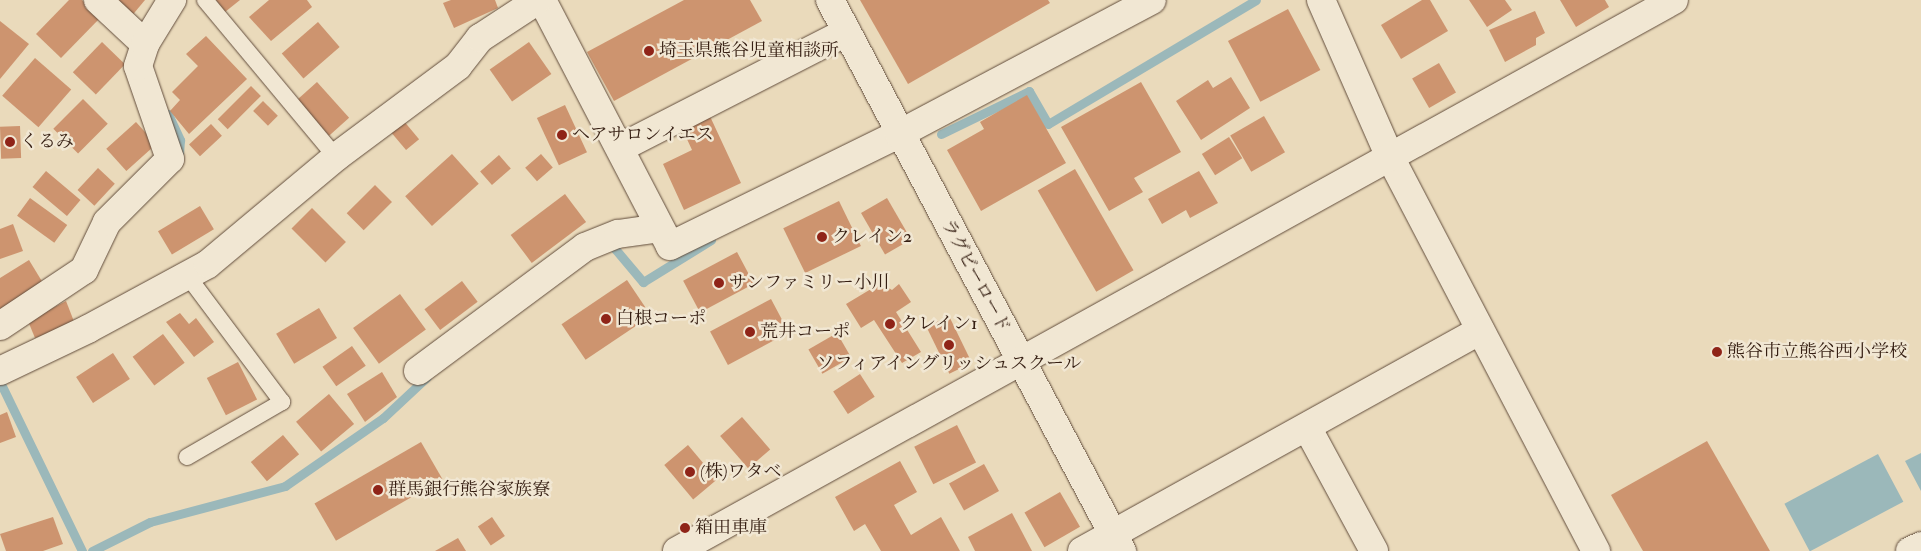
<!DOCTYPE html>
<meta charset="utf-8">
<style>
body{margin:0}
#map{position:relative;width:1921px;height:551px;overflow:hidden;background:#eadabb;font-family:"IM FELL Double Pica","Noto Serif JP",serif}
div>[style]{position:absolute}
.water>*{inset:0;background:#9bb8ba;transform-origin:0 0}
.stream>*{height:9px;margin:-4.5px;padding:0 4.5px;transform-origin:4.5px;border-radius:4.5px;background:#9bb8ba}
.building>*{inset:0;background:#cd946f;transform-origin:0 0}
.roads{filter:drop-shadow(0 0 1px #624d3c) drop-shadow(0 0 1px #624d3c)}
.lane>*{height:16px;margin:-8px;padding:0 8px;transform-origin:8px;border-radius:8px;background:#f1e7d3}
.street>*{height:28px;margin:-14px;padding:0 14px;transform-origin:14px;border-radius:14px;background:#f1e7d3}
.secondary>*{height:28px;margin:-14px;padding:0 14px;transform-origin:14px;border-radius:14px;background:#f1e7d3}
.dots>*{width:14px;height:14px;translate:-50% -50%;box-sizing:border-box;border:2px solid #f1e7d3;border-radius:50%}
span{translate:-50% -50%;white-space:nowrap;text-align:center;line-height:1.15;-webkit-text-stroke:5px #f1e7d3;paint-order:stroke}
.poi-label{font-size:18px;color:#351e12}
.left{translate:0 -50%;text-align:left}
.street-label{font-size:18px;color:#351e12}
</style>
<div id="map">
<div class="water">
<div style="clip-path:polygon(1921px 453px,1921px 491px,1905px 461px)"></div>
<div style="left:1878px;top:454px;width:54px;height:106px;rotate:62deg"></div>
</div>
<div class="stream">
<div style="left:168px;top:114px;width:29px;rotate:65deg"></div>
<div style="left:180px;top:140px;width:16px;rotate:94deg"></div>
<div style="left:941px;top:134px;width:98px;rotate:-26deg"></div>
<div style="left:1029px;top:91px;width:38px;rotate:60deg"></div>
<div style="left:1048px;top:124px;width:242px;rotate:-30.8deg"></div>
<div style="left:611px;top:244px;width:50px;rotate:49.9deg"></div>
<div style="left:643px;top:282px;width:80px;rotate:-31.7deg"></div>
<div style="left:0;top:382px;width:188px;rotate:64.1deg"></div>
<div style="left:92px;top:551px;width:65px;rotate:-26.6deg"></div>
<div style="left:150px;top:522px;width:140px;rotate:-14.9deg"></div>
<div style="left:285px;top:486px;width:119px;rotate:-34.8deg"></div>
<div style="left:383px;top:418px;width:60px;rotate:-43deg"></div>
</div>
<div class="building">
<div style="clip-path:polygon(69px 0,82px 0,100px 18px,61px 58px,36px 34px)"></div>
<div style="clip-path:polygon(109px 0,145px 0,130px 18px)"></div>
<div style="clip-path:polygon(216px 0,240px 0,225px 12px)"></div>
<div style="clip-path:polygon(269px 0,307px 0,312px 7px,271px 41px,249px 17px)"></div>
<div style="clip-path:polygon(451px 0,495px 0,498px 8px,454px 28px,443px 3px)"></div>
<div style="clip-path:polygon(684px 0,750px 0,762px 21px,614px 101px,587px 52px)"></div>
<div style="clip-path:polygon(860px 0,1048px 0,1050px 3px,908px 84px)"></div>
<div style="clip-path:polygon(1422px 0,1430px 0,1448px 31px,1401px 59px,1381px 25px)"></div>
<div style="clip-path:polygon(1469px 0,1505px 0,1512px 10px,1487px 27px)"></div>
<div style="clip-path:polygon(1560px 0,1605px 0,1609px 7px,1576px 27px)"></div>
<div style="left:1288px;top:9px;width:69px;height:68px;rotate:62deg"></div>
<div style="clip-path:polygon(1535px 11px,1545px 33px,1536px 38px,1536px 45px,1505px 62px,1489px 30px)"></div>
<div style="clip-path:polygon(0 21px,29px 44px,0 79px)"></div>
<div style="left:318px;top:22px;width:33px;height:48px;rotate:49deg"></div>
<div style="clip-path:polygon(206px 36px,247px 79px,189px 134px,170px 111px,180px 100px,172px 92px,198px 66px,186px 54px)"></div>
<div style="left:102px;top:42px;width:32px;height:42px;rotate:44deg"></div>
<div style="left:529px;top:42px;width:39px;height:48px;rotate:55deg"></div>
<div style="left:35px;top:58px;width:48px;height:50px;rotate:41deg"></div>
<div style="left:1439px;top:63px;width:34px;height:31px;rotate:60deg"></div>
<div style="clip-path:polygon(1231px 77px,1250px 108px,1201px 140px,1176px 101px,1208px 80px,1213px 88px)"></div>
<div style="left:317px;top:82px;width:48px;height:27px;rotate:48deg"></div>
<div style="clip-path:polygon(1141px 82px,1181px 152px,1134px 178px,1143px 192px,1109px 211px,1061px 127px)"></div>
<div style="left:251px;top:86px;width:14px;height:47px;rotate:45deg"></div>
<div style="clip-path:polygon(1027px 95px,1066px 163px,981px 211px,947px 150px,984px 129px,980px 122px)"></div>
<div style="left:83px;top:99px;width:35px;height:42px;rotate:45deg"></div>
<div style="left:263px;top:101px;width:21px;height:14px;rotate:45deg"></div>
<div style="left:565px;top:105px;width:52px;height:31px;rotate:65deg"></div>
<div style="clip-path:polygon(708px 112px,741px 183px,684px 210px,663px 164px,692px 150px,680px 124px)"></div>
<div style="left:1264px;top:116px;width:42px;height:39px;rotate:60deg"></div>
<div style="left:403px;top:120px;width:25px;height:17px;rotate:50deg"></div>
<div style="left:136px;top:122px;width:30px;height:40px;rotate:48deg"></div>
<div style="left:211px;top:124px;width:16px;height:30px;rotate:47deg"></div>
<div style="left:20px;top:126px;width:32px;height:20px;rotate:88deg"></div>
<div style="left:1229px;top:137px;width:25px;height:32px;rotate:58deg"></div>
<div style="left:452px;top:154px;width:40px;height:63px;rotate:48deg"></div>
<div style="left:541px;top:154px;width:18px;height:21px;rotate:49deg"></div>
<div style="left:499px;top:155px;width:18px;height:25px;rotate:49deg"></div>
<div style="left:98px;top:168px;width:23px;height:30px;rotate:43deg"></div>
<div style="left:1075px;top:169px;width:117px;height:43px;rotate:60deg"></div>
<div style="left:46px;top:171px;width:45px;height:21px;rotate:40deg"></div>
<div style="clip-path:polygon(1199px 171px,1218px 203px,1190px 218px,1186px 210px,1162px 224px,1148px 199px)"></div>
<div style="left:375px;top:185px;width:24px;height:40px;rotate:45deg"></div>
<div style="left:565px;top:194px;width:35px;height:68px;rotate:53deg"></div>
<div style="left:30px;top:198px;width:46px;height:22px;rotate:36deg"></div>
<div style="left:887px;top:198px;width:48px;height:30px;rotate:60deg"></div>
<div style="left:839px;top:201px;width:50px;height:62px;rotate:64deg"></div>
<div style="left:200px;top:206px;width:27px;height:49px;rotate:59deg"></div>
<div style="left:312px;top:208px;width:48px;height:29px;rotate:45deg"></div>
<div style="clip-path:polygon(13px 224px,23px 251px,0 259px,0 229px)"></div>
<div style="left:737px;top:252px;width:36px;height:61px;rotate:62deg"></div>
<div style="clip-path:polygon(29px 260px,43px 283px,0 309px,0 278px)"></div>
<div style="left:627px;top:280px;width:43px;height:79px;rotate:56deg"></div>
<div style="left:462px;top:281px;width:26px;height:47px;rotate:53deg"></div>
<div style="clip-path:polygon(881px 283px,892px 290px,899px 284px,911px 302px,896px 312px,921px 352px,902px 363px,874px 320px,861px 328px,846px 304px)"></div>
<div style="left:400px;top:294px;width:44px;height:58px;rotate:54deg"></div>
<div style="left:771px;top:299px;width:38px;height:69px;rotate:62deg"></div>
<div style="clip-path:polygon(66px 301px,75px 324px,35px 338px,28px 321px)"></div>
<div style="left:319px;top:308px;width:35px;height:50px;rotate:59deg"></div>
<div style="clip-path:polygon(180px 313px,189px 324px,196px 318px,214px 342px,194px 357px,166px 322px)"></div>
<div style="left:949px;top:316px;width:52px;height:25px;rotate:64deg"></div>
<div style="left:837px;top:333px;width:28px;height:33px;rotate:60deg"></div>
<div style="left:163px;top:334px;width:36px;height:38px;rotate:53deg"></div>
<div style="left:352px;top:346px;width:24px;height:36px;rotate:55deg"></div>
<div style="left:113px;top:353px;width:31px;height:44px;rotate:57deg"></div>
<div style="left:238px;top:362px;width:42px;height:35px;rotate:63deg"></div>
<div style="clip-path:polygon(382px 372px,397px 397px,365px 422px,347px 394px)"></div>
<div style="left:860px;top:374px;width:27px;height:32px;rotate:57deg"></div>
<div style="left:329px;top:394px;width:39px;height:43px;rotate:50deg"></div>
<div style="clip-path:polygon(7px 412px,16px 437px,0 443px,0 415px)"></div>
<div style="left:742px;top:417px;width:43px;height:29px;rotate:49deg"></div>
<div style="left:957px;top:425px;width:42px;height:48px;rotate:63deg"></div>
<div style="left:283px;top:435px;width:25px;height:42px;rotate:50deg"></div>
<div style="clip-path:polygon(1707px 441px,1770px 551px,1643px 551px,1611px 495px)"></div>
<div style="left:421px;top:442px;width:43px;height:123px;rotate:60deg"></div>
<div style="left:688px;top:445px;width:45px;height:31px;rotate:50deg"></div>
<div style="clip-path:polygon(900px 461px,917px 492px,894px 505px,911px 535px,941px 517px,960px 551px,881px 551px,865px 524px,854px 531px,835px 497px)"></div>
<div style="left:984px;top:464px;width:31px;height:40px;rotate:61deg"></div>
<div style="left:1060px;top:492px;width:40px;height:41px;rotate:60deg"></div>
<div style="clip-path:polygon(1012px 513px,1032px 551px,975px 551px,968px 537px)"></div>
<div style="clip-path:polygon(53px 517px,63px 544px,43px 551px,6px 551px,0 534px)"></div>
<div style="left:492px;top:517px;width:23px;height:17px;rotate:56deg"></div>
<div style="clip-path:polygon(458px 538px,466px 551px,435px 551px)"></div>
</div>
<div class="roads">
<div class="lane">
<div style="left:205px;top:0;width:204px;rotate:50.2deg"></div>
<div style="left:187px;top:457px;width:110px;rotate:-30.1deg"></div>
<div style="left:282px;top:402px;width:159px;rotate:-126.8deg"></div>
</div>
<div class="street">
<div style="left:98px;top:0;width:64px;rotate:43.1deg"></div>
<div style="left:542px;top:0;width:277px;rotate:62.5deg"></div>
<div style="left:670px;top:246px;width:255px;rotate:-26.1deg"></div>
<div style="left:899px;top:134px;width:286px;rotate:-27.9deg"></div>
<div style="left:620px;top:148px;width:255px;rotate:-27.1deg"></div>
<div style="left:1390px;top:157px;width:445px;rotate:62.4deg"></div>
<div style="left:0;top:326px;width:101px;rotate:-33.7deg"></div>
<div style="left:84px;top:270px;width:53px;rotate:-64.4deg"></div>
<div style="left:107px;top:222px;width:89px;rotate:-45deg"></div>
<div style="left:170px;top:159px;width:98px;rotate:-109deg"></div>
<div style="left:138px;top:66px;width:23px;rotate:-72deg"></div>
<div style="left:145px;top:44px;width:52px;rotate:-58.5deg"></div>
<div style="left:0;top:371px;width:98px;rotate:-25.5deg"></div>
<div style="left:88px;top:329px;width:136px;rotate:-28.4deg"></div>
<div style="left:208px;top:264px;width:167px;rotate:-39.9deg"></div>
<div style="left:336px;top:157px;width:152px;rotate:-36.7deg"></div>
<div style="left:458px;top:66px;width:36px;rotate:-52deg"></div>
<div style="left:480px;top:38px;width:69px;rotate:-33.2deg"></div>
<div style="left:418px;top:371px;width:208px;rotate:-36.6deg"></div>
<div style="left:585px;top:247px;width:35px;rotate:-22deg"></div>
<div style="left:618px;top:234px;width:42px;rotate:-8.1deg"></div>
<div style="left:1307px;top:427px;width:141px;rotate:61.6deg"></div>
<div style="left:1082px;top:551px;width:455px;rotate:-29deg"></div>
<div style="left:1910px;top:551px;width:12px;rotate:-24deg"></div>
</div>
<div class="secondary">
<div style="left:830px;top:0;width:624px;rotate:62.08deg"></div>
<div style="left:1321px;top:0;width:171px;rotate:66.3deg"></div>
<div style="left:677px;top:551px;width:1139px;rotate:-28.93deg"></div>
</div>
</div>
<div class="dots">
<div style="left:649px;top:51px;background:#8f2418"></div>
<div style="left:562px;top:135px;background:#8f2418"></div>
<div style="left:10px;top:142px;background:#8f2418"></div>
<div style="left:822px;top:237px;background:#8f2418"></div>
<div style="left:719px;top:283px;background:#8f2418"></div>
<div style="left:606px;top:319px;background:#8f2418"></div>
<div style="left:890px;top:324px;background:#8f2418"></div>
<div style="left:750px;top:332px;background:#8f2418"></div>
<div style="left:949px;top:345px;background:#8f2418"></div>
<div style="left:1717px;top:352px;background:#8f2418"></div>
<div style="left:690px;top:472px;background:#8f2418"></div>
<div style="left:378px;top:490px;background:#8f2418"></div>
<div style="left:685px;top:528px;background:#8f2418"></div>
</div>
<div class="poi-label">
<span class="left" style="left:659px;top:51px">埼玉県熊谷児童相談所</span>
<span class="left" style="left:572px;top:135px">ヘアサロンイエス</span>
<span class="left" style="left:20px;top:142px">くるみ</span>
<span class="left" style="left:832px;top:237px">クレイン2</span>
<span class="left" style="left:729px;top:283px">サンファミリー小川</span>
<span class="left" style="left:616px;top:319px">白根コーポ</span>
<span class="left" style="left:900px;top:324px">クレイン1</span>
<span class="left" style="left:760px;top:332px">荒井コーポ</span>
<span class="left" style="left:1727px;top:352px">熊谷市立熊谷西小学校</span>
<span style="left:949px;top:364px">ソフィアイングリッシュスクール</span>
<span class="left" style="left:700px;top:472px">(株)ワタベ</span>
<span class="left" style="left:388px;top:490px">群馬銀行熊谷家族寮</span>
<span class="left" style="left:695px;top:528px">箱田車庫</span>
</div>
<div class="street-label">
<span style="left:975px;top:276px;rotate:62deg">ラグビーロード</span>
</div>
</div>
